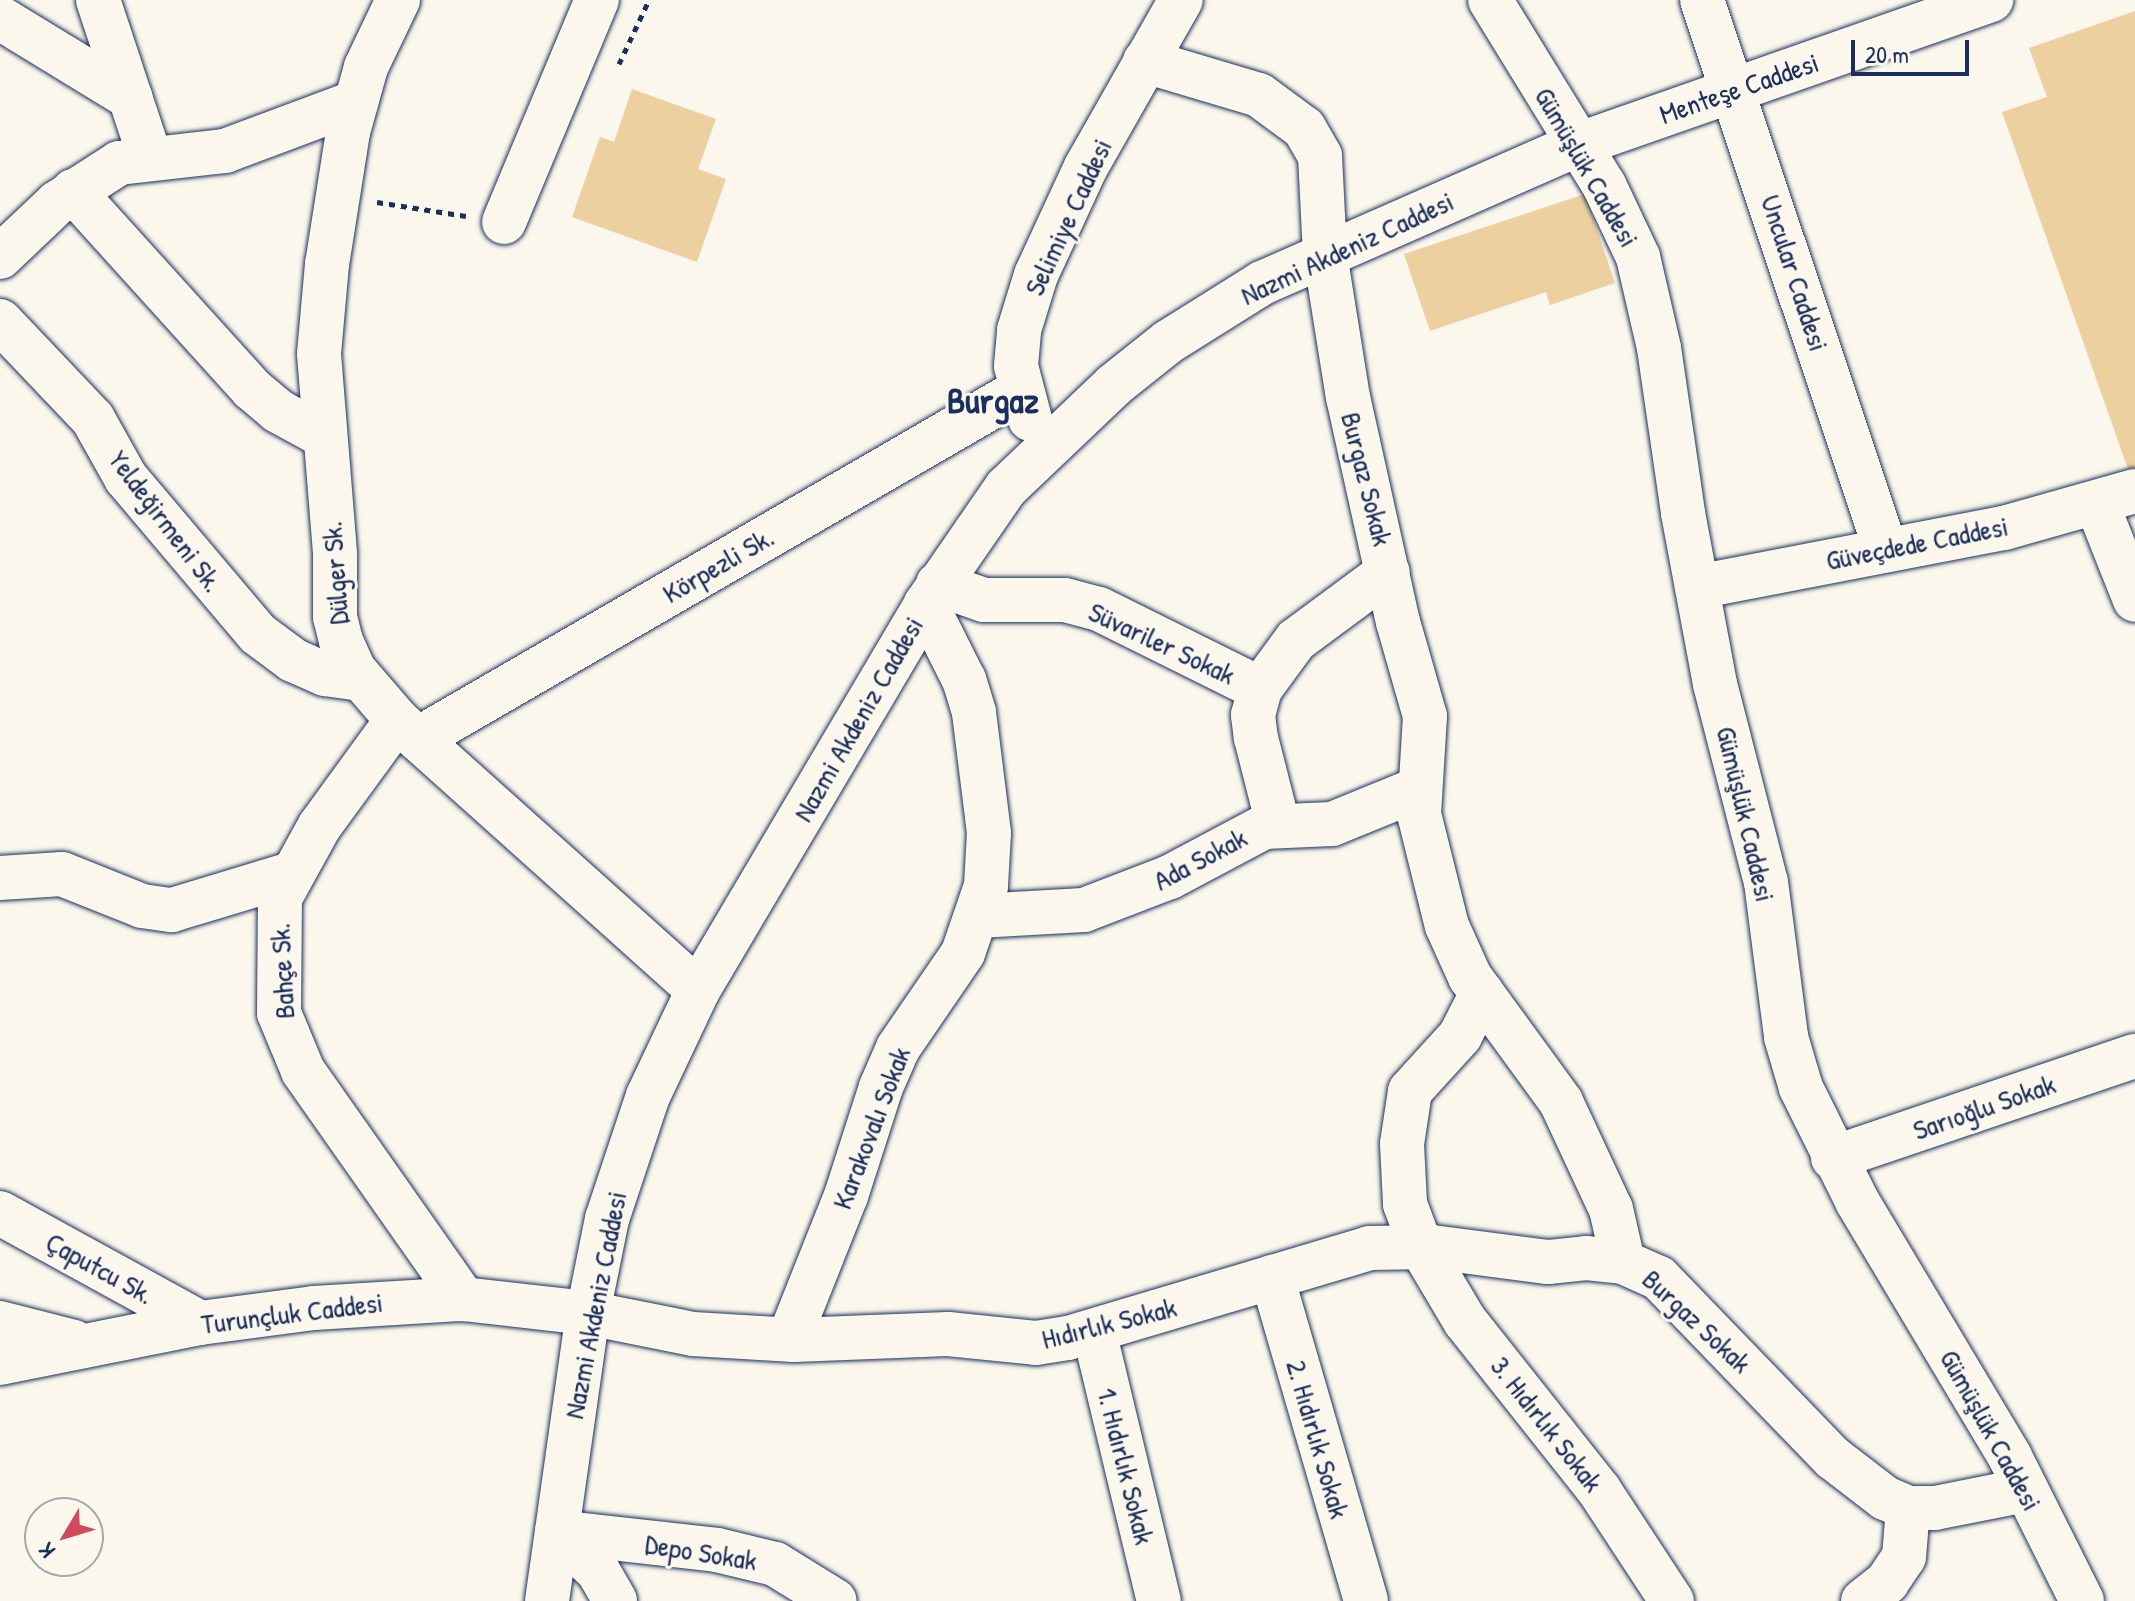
<!DOCTYPE html>
<meta charset="utf-8">
<style>
body{margin:0}
#map{position:relative;width:2135px;height:1601px;overflow:hidden;background:#fbf7ec;font-family:"Patrick Hand",sans-serif}
div>[style]{position:absolute}
.building>*{inset:0;background:#ecd0a0}
.path>*{height:5px;margin-top:-2.5px;transform-origin:0;background:repeating-linear-gradient(90deg,#1b2f5e 0 6px,transparent 0 12px)}
.roads{filter:drop-shadow(0 0 2px #1b2f5e) drop-shadow(0 0 2px #1b2f5e)}
.minor>*{height:44px;margin:-22px;padding:0 22px;transform-origin:22px;border-radius:22px;background:#fbf7ec}
span{translate:-50% -50%;white-space:nowrap;text-align:center;line-height:1.15;-webkit-text-stroke:6px #fbf7ec;paint-order:stroke}
.street-label{font-size:28px;color:#1b2f5e}
.district-label{font-size:36px;color:#1b2f5e;font-weight:700}
.north{position:absolute;left:24px;top:1497px;width:80px;height:80px;box-sizing:border-box;background:#fbf7ec;border:2px solid #a1a7b3;border-radius:50%;rotate:232deg;font-size:22px;font-weight:700;line-height:32px;text-align:center;color:#1b2f5e}
.north::after{content:'';display:block;margin:auto;width:28px;height:36px;background:#d1495b;clip-path:polygon(50% 0,100% 100%,50% 72%,0 100%)}
.scale{position:absolute;left:1851px;top:40px;width:118px;height:36px;box-sizing:border-box;border:4px solid #1b2f5e;border-top:0;padding-left:10px;font-size:24px;line-height:28px;white-space:nowrap;color:#1b2f5e;-webkit-text-stroke:6px #fbf7ec;paint-order:stroke}
</style>
<div id="map">
<div class="building">
<div style="clip-path:polygon(2135px 11px,2135px 470px,2129px 472px,2002px 112px,2047px 97px,2029px 48px)"></div>
<div style="clip-path:polygon(632px 89px,716px 119px,698px 169px,726px 179px,697px 262px,572px 217px,600px 137px,614px 142px)"></div>
<div style="clip-path:polygon(1585px 194px,1615px 283px,1550px 305px,1546px 292px,1430px 331px,1404px 254px)"></div>
</div>
<div class="path">
<div style="left:619px;top:64px;width:71px;rotate:-64.9deg"></div>
<div style="left:377px;top:202px;width:90px;rotate:8.9deg"></div>
</div>
<div class="roads">
<div class="minor">
<div style="left:98px;top:0;width:165px;rotate:71.7deg"></div>
<div style="left:398px;top:0;width:74px;rotate:115.5deg"></div>
<div style="left:366px;top:67px;width:67px;rotate:105.5deg"></div>
<div style="left:348px;top:132px;width:134px;rotate:99deg"></div>
<div style="left:327px;top:264px;width:90px;rotate:95.1deg"></div>
<div style="left:319px;top:354px;width:202px;rotate:85.4deg"></div>
<div style="left:335px;top:555px;width:62px;rotate:90deg"></div>
<div style="left:335px;top:617px;width:25px;rotate:76deg"></div>
<div style="left:341px;top:641px;width:32px;rotate:66deg"></div>
<div style="left:354px;top:670px;width:66px;rotate:49.3deg"></div>
<div style="left:397px;top:720px;width:404px;rotate:41.9deg"></div>
<div style="left:1490px;top:0;width:217px;rotate:58.4deg"></div>
<div style="left:1604px;top:185px;width:80px;rotate:64.7deg"></div>
<div style="left:1638px;top:257px;width:93px;rotate:77deg"></div>
<div style="left:1659px;top:348px;width:167px;rotate:81.7deg"></div>
<div style="left:1683px;top:513px;width:174px;rotate:79.4deg"></div>
<div style="left:1715px;top:684px;width:204px;rotate:75.6deg"></div>
<div style="left:1766px;top:882px;width:156px;rotate:82.6deg"></div>
<div style="left:1786px;top:1037px;width:53px;rotate:73.6deg"></div>
<div style="left:1801px;top:1088px;width:126px;rotate:63.6deg"></div>
<div style="left:1857px;top:1201px;width:298px;rotate:59.1deg"></div>
<div style="left:2010px;top:1457px;width:161px;rotate:63.4deg"></div>
<div style="left:1702px;top:0;width:578px;rotate:71.53deg"></div>
<div style="left:0;top:18px;width:153px;rotate:31.4deg"></div>
<div style="left:1145px;top:61px;width:119px;rotate:16.6deg"></div>
<div style="left:1259px;top:95px;width:56px;rotate:36.3deg"></div>
<div style="left:1304px;top:128px;width:32px;rotate:60deg"></div>
<div style="left:1320px;top:156px;width:98px;rotate:87.1deg"></div>
<div style="left:1325px;top:254px;width:145px;rotate:80.9deg"></div>
<div style="left:1348px;top:397px;width:230px;rotate:77.5deg"></div>
<div style="left:1398px;top:622px;width:98px;rotate:74deg"></div>
<div style="left:1425px;top:716px;width:98px;rotate:93.5deg"></div>
<div style="left:1419px;top:814px;width:115px;rotate:76deg"></div>
<div style="left:1447px;top:926px;width:56px;rotate:65.7deg"></div>
<div style="left:1470px;top:977px;width:155px;rotate:53.9deg"></div>
<div style="left:1561px;top:1102px;width:118px;rotate:65deg"></div>
<div style="left:1611px;top:1209px;width:54px;rotate:77.2deg"></div>
<div style="left:1623px;top:1262px;width:39px;rotate:24deg"></div>
<div style="left:1659px;top:1278px;width:250px;rotate:46deg"></div>
<div style="left:1833px;top:1458px;width:66px;rotate:37.6deg"></div>
<div style="left:1885px;top:1498px;width:25px;rotate:23deg"></div>
<div style="left:1908px;top:1508px;width:27px"></div>
<div style="left:1935px;top:1508px;width:93px;rotate:-11.2deg"></div>
<div style="left:73px;top:191px;width:267px;rotate:47.9deg"></div>
<div style="left:252px;top:389px;width:34px;rotate:40deg"></div>
<div style="left:278px;top:411px;width:52px;rotate:28.5deg"></div>
<div style="left:504px;top:222px;width:241px;rotate:-67.3deg"></div>
<div style="left:0;top:257px;width:79px;rotate:-43.5deg"></div>
<div style="left:57px;top:203px;width:74px;rotate:-32.8deg"></div>
<div style="left:119px;top:163px;width:107px;rotate:-6.5deg"></div>
<div style="left:225px;top:151px;width:140px;rotate:-20.5deg"></div>
<div style="left:0;top:321px;width:135px;rotate:46.5deg"></div>
<div style="left:93px;top:419px;width:68px;rotate:60.8deg"></div>
<div style="left:126px;top:478px;width:204px;rotate:49.8deg"></div>
<div style="left:258px;top:634px;width:44px;rotate:36.6deg"></div>
<div style="left:293px;top:660px;width:35px;rotate:24deg"></div>
<div style="left:325px;top:674px;width:36px;rotate:8deg"></div>
<div style="left:1030px;top:419px;width:55px;rotate:-104.8deg"></div>
<div style="left:1016px;top:366px;width:36px;rotate:-85deg"></div>
<div style="left:1019px;top:330px;width:58px;rotate:-72.8deg"></div>
<div style="left:1036px;top:275px;width:119px;rotate:-65.2deg"></div>
<div style="left:1086px;top:167px;width:192px;rotate:-60.4deg"></div>
<div style="left:2097px;top:504px;width:103px;rotate:68.4deg"></div>
<div style="left:938px;top:584px;width:49px;rotate:19.2deg"></div>
<div style="left:984px;top:600px;width:81px"></div>
<div style="left:1065px;top:600px;width:35px;rotate:15deg"></div>
<div style="left:1099px;top:609px;width:180px;rotate:26.4deg"></div>
<div style="left:1260px;top:689px;width:61px;rotate:-53.7deg"></div>
<div style="left:1296px;top:640px;width:114px;rotate:-36.5deg"></div>
<div style="left:1697px;top:587px;width:313px;rotate:-10.9deg"></div>
<div style="left:2004px;top:528px;width:136px;rotate:-15.8deg"></div>
<div style="left:1260px;top:689px;width:27px;rotate:105deg"></div>
<div style="left:1253px;top:715px;width:23px;rotate:83deg"></div>
<div style="left:1256px;top:738px;width:89px;rotate:75.7deg"></div>
<div style="left:397px;top:720px;width:132px;rotate:126.1deg"></div>
<div style="left:319px;top:827px;width:81px;rotate:118.8deg"></div>
<div style="left:280px;top:898px;width:115px;rotate:90.5deg"></div>
<div style="left:279px;top:1013px;width:63px;rotate:67.5deg"></div>
<div style="left:303px;top:1071px;width:279px;rotate:54.9deg"></div>
<div style="left:418px;top:739px;width:694px;rotate:-30.07deg"></div>
<div style="left:0;top:878px;width:62px;rotate:-3.7deg"></div>
<div style="left:62px;top:874px;width:86px;rotate:21.8deg"></div>
<div style="left:142px;top:906px;width:30px;rotate:8deg"></div>
<div style="left:172px;top:910px;width:124px;rotate:-16.8deg"></div>
<div style="left:978px;top:916px;width:106px;rotate:-3.2deg"></div>
<div style="left:1084px;top:910px;width:92px;rotate:-21deg"></div>
<div style="left:1170px;top:877px;width:106px;rotate:-28deg"></div>
<div style="left:1264px;top:827px;width:68px;rotate:-2.5deg"></div>
<div style="left:1332px;top:824px;width:93px;rotate:-22.1deg"></div>
<div style="left:1482px;top:993px;width:48px;rotate:117.1deg"></div>
<div style="left:1460px;top:1036px;width:74px;rotate:132.3deg"></div>
<div style="left:1410px;top:1091px;width:54px;rotate:98.6deg"></div>
<div style="left:1402px;top:1144px;width:60px;rotate:87.1deg"></div>
<div style="left:1405px;top:1204px;width:46px;rotate:69.6deg"></div>
<div style="left:1421px;top:1247px;width:86px;rotate:59.3deg"></div>
<div style="left:1465px;top:1321px;width:216px;rotate:51.6deg"></div>
<div style="left:1599px;top:1490px;width:133px;rotate:56.7deg"></div>
<div style="left:1833px;top:1158px;width:319px;rotate:-18.7deg"></div>
<div style="left:0;top:1213px;width:228px;rotate:28.8deg"></div>
<div style="left:1272px;top:1277px;width:337px;rotate:73.8deg"></div>
<div style="left:0;top:1323px;width:76px;rotate:14.4deg"></div>
<div style="left:1094px;top:1331px;width:278px;rotate:76.5deg"></div>
<div style="left:789px;top:1339px;width:154px;rotate:-68.3deg"></div>
<div style="left:846px;top:1196px;width:114px;rotate:-72.2deg"></div>
<div style="left:881px;top:1087px;width:43px;rotate:-66.4deg"></div>
<div style="left:898px;top:1048px;width:115px;rotate:-55.6deg"></div>
<div style="left:963px;top:953px;width:71px;rotate:-71.1deg"></div>
<div style="left:986px;top:886px;width:53px;rotate:-86.8deg"></div>
<div style="left:989px;top:833px;width:122px;rotate:-97.1deg"></div>
<div style="left:974px;top:712px;width:34px;rotate:-107deg"></div>
<div style="left:964px;top:680px;width:85px;rotate:-116.6deg"></div>
<div style="left:0;top:1363px;width:204px;rotate:-11.3deg"></div>
<div style="left:200px;top:1323px;width:115px;rotate:-7.5deg"></div>
<div style="left:314px;top:1308px;width:149px;rotate:-3.5deg"></div>
<div style="left:463px;top:1299px;width:126px;rotate:6.4deg"></div>
<div style="left:588px;top:1313px;width:107px;rotate:11.3deg"></div>
<div style="left:693px;top:1334px;width:101px;rotate:3.4deg"></div>
<div style="left:794px;top:1340px;width:154px;rotate:-2.2deg"></div>
<div style="left:948px;top:1334px;width:88px;rotate:5.8deg"></div>
<div style="left:1036px;top:1343px;width:32px;rotate:-9deg"></div>
<div style="left:1068px;top:1338px;width:314px;rotate:-16.6deg"></div>
<div style="left:1369px;top:1248px;width:63px;rotate:-0.9deg"></div>
<div style="left:1432px;top:1247px;width:117px;rotate:7.4deg"></div>
<div style="left:1548px;top:1262px;width:38px;rotate:-6deg"></div>
<div style="left:1586px;top:1258px;width:37px;rotate:6deg"></div>
<div style="left:557px;top:1532px;width:161px;rotate:6.4deg"></div>
<div style="left:717px;top:1550px;width:60px;rotate:13.6deg"></div>
<div style="left:775px;top:1564px;width:70px;rotate:31.7deg"></div>
<div style="left:557px;top:1532px;width:57px;rotate:43.6deg"></div>
<div style="left:598px;top:1571px;width:34px;rotate:60deg"></div>
<div style="left:547px;top:1601px;width:291px;rotate:-81.9deg"></div>
<div style="left:588px;top:1313px;width:96px;rotate:-78.6deg"></div>
<div style="left:607px;top:1219px;width:130px;rotate:-71.6deg"></div>
<div style="left:648px;top:1096px;width:117px;rotate:-64.7deg"></div>
<div style="left:698px;top:990px;width:448px;rotate:-59.4deg"></div>
<div style="left:926px;top:604px;width:141px;rotate:-55.4deg"></div>
<div style="left:1006px;top:488px;width:149px;rotate:-43.6deg"></div>
<div style="left:1114px;top:385px;width:69px;rotate:-38.5deg"></div>
<div style="left:1168px;top:342px;width:111px;rotate:-32.1deg"></div>
<div style="left:1262px;top:283px;width:344px;rotate:-23.7deg"></div>
<div style="left:1577px;top:145px;width:439px;rotate:-19.3deg"></div>
<div style="left:1863px;top:1601px;width:31px;rotate:-38deg"></div>
<div style="left:1887px;top:1582px;width:30px;rotate:-56deg"></div>
<div style="left:1904px;top:1557px;width:49px;rotate:-85.3deg"></div>
</div>
</div>
<div class="street-label">
<span style="left:1739px;top:88px;rotate:-19deg">Menteşe Caddesi</span>
<span style="left:1587px;top:167px;rotate:60deg">Gümüşlük Caddesi</span>
<span style="left:1068px;top:217px;rotate:-65deg">Selimiye Caddesi</span>
<span style="left:1347px;top:248px;rotate:-25deg">Nazmi Akdeniz Caddesi</span>
<span style="left:1795px;top:273px;rotate:72deg">Uncular Caddesi</span>
<span style="left:1367px;top:479px;rotate:76deg">Burgaz Sokak</span>
<span style="left:166px;top:521px;rotate:53deg">Yeldeğirmeni Sk.</span>
<span style="left:1917px;top:543px;rotate:-11deg">Güveçdede Caddesi</span>
<span style="left:718px;top:565px;rotate:-30deg">Körpezli Sk.</span>
<span style="left:335px;top:573px;rotate:-94deg">Dülger Sk.</span>
<span style="left:1162px;top:643px;rotate:25deg">Süvariler Sokak</span>
<span style="left:858px;top:719px;rotate:-60deg">Nazmi Akdeniz Caddesi</span>
<span style="left:1746px;top:814px;rotate:77deg">Gümüşlük Caddesi</span>
<span style="left:1200px;top:859px;rotate:-28deg">Ada Sokak</span>
<span style="left:282px;top:971px;rotate:-93deg">Bahçe Sk.</span>
<span style="left:1984px;top:1107px;rotate:-19deg">Sarıoğlu Sokak</span>
<span style="left:871px;top:1128px;rotate:-69deg">Karakovalı Sokak</span>
<span style="left:100px;top:1268px;rotate:29deg">Çaputcu Sk.</span>
<span style="left:595px;top:1305px;rotate:-79deg">Nazmi Akdeniz Caddesi</span>
<span style="left:292px;top:1313px;rotate:-7deg">Turunçluk Caddesi</span>
<span style="left:1697px;top:1321px;rotate:43deg">Burgaz Sokak</span>
<span style="left:1109px;top:1323px;rotate:-14deg">Hıdırlık Sokak</span>
<span style="left:1547px;top:1424px;rotate:52deg">3. Hıdırlık Sokak</span>
<span style="left:1991px;top:1430px;rotate:61deg">Gümüşlük Caddesi</span>
<span style="left:1318px;top:1439px;rotate:74deg">2. Hıdırlık Sokak</span>
<span style="left:1126px;top:1466px;rotate:76deg">1. Hıdırlık Sokak</span>
<span style="left:701px;top:1552px;rotate:9deg">Depo Sokak</span>
</div>
<div class="district-label">
<span style="left:993px;top:400px">Burgaz</span>
</div>
<div class="north">K</div>
<div class="scale">20 m</div>
</div>
